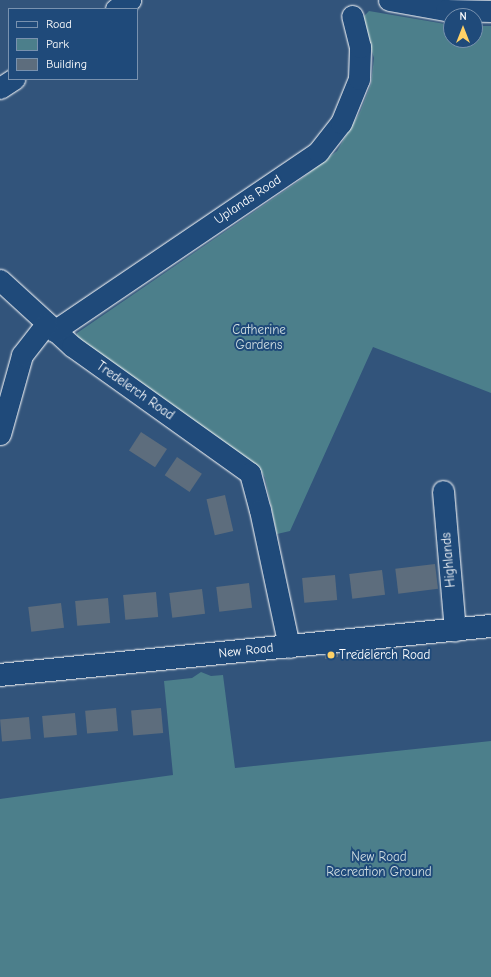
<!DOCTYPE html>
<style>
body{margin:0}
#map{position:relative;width:491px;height:977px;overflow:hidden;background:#32547b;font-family:"Comic Neue",sans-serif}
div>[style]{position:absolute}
.green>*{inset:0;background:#4c7f8b}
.building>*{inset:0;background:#5d6d7d;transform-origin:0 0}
.roads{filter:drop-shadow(0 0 1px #fff) drop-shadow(0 0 1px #fff)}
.street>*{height:21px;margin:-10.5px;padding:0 10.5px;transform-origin:10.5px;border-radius:10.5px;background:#1f4a7a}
.secondary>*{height:22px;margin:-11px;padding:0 11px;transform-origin:11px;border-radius:11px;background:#1f4a7a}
.dots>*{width:11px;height:11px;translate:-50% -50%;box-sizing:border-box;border:2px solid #1f4a7a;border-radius:50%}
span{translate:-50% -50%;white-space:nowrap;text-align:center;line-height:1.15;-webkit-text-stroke:4px #1f4a7a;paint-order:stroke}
.street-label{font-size:13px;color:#fff}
.park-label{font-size:13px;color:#d2dfe2}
.poi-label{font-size:13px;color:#fff}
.left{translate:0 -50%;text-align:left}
.legend{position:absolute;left:8px;top:8px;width:130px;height:72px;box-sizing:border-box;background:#1f4a7a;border:1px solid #7992af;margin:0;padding:5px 7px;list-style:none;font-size:12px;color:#fff}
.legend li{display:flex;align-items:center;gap:8px;height:20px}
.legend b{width:20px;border:1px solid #7992af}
.north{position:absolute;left:443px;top:8px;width:40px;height:40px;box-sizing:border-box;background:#1f4a7a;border:1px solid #7992af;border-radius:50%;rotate:0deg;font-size:11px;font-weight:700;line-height:16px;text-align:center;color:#fff}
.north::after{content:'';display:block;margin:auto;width:14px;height:18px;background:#ffd166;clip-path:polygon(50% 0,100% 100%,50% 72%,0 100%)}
</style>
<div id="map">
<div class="green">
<div style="clip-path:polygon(369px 11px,451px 25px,451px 40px,475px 40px,475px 26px,491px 26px,491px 393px,373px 347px,290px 531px,277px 534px,265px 478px,259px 467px,255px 469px,77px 337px,77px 333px,296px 183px,337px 151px,360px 112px,371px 84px,374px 58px,363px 23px,364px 16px)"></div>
<div style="clip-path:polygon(201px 672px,211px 676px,223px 675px,235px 768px,491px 741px,491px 977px,0 977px,0 799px,173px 775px,164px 681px,192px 678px)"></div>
</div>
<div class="building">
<div style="left:141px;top:432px;width:31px;height:22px;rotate:33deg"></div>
<div style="left:177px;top:457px;width:30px;height:22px;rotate:34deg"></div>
<div style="left:225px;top:495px;width:37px;height:19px;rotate:77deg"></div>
<div style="left:435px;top:564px;width:25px;height:40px;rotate:83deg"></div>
<div style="left:382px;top:570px;width:25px;height:33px;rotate:83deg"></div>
<div style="left:335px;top:575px;width:25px;height:33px;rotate:85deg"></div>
<div style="left:249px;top:583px;width:25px;height:33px;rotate:83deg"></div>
<div style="left:202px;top:589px;width:25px;height:33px;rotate:83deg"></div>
<div style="left:156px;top:592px;width:25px;height:33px;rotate:85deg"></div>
<div style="left:108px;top:598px;width:25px;height:33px;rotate:85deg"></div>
<div style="left:61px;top:603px;width:25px;height:33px;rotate:83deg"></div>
<div style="clip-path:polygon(338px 653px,338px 657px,325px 659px,325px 654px)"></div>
<div style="left:116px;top:708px;width:23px;height:31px;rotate:85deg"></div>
<div style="left:161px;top:708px;width:25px;height:30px;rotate:85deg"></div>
<div style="left:75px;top:713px;width:22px;height:33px;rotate:85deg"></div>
<div style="left:29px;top:717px;width:22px;height:29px;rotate:85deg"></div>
</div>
<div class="roads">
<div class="street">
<div style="left:389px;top:0;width:58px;rotate:10deg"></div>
<div style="left:446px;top:10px;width:45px;rotate:1.3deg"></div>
<div style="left:116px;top:9px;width:17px;rotate:-33deg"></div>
<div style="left:0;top:88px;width:17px;rotate:-33deg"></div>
<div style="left:0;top:280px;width:98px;rotate:42.5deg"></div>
<div style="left:72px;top:346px;width:219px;rotate:35.5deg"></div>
<div style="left:250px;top:473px;width:38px;rotate:75deg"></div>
<div style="left:260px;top:510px;width:140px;rotate:78deg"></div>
<div style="left:54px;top:331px;width:319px;rotate:-34.1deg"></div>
<div style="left:318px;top:152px;width:37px;rotate:-52deg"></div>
<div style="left:341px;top:123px;width:48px;rotate:-67.8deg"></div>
<div style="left:359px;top:79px;width:32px;rotate:-88deg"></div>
<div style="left:360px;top:47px;width:32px;rotate:-104deg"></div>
<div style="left:0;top:434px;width:82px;rotate:-74.4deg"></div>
<div style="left:22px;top:355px;width:39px;rotate:-52deg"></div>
<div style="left:443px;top:491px;width:140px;rotate:85.1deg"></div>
</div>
<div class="secondary">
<div style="left:0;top:675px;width:493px;rotate:-5.7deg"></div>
</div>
</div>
<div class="dots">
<div style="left:331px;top:655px;background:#ffd166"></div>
</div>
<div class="street-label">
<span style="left:248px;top:200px;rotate:-34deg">Uplands Road</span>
<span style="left:135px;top:391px;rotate:35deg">Tredelerch Road</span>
<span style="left:449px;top:560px;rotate:-95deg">Highlands</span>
<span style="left:246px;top:651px;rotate:-6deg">New Road</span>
</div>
<div class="park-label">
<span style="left:259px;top:338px">Catherine<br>Gardens</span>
<span style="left:379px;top:865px">New Road<br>Recreation Ground</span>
</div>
<div class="poi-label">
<span class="left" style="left:339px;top:655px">Tredelerch Road</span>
</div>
<ul class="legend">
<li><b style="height:5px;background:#1f4a7a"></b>Road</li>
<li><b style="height:11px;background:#4c7f8b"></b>Park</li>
<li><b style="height:11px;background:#5d6d7d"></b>Building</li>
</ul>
<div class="north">N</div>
</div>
